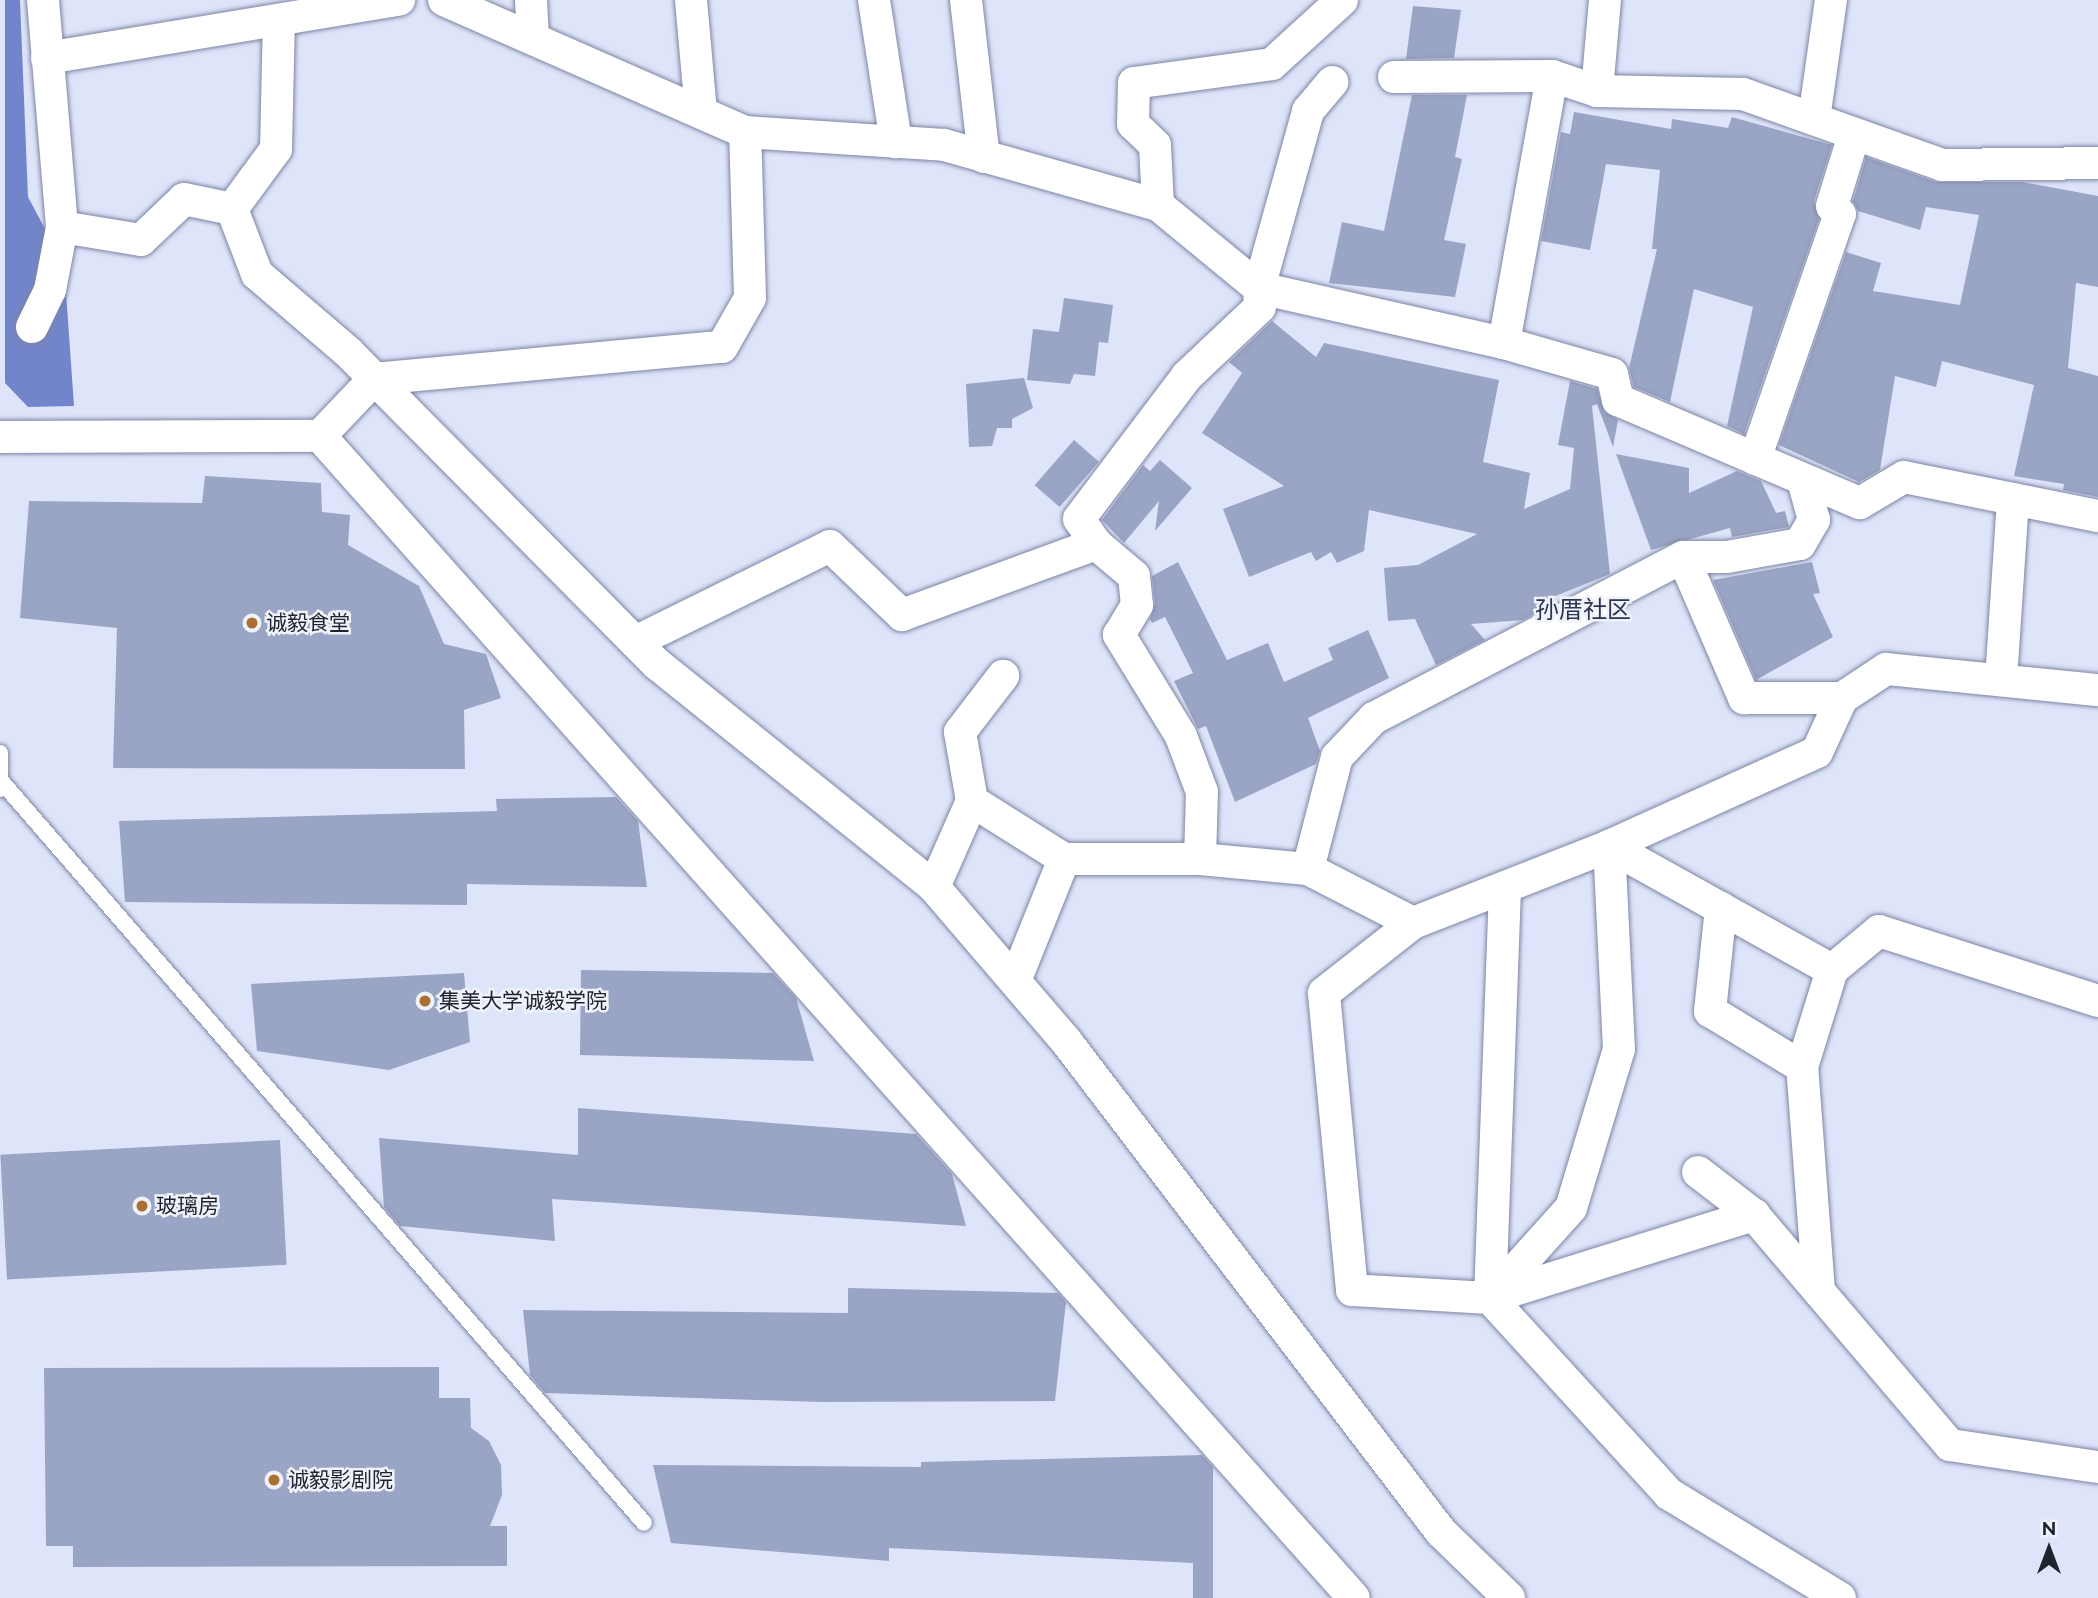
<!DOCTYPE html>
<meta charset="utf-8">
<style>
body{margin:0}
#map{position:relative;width:2098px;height:1598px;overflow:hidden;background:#dee4f9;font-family:Raleway,"Noto Sans SC",sans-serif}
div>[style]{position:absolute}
.water>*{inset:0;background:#7385ca}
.building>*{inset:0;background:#9aa4c4;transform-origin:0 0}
.roads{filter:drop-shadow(0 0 2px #7c85a4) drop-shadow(0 0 2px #7c85a4)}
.lane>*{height:16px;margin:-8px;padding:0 8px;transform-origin:8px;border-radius:8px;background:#fff}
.street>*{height:32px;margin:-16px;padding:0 16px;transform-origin:16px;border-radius:16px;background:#fff}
.dots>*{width:19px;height:19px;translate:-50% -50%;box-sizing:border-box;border:4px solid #eff2f9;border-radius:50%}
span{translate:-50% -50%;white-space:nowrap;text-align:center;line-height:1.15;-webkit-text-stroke:5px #eff2f9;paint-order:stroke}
.poi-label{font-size:21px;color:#1f222f}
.left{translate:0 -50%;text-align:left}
.quarter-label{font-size:24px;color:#2d344f}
.north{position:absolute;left:2014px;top:1514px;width:70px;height:70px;-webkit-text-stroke:5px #eff2f9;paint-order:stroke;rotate:0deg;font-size:19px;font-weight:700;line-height:28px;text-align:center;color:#1f222f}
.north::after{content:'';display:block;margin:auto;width:24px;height:32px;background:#1f222f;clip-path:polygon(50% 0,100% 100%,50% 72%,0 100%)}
</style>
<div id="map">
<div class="water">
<div style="clip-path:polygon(5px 0,20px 0,28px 197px,64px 264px,74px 406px,28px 407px,5px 383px)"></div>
</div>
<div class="building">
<div style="clip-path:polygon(1413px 6px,1461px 10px,1454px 58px,1406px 59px)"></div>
<div style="clip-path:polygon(1412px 95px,1467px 95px,1455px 157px,1462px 159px,1444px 240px,1466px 244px,1455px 297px,1329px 283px,1342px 222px,1384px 231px)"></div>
<div style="clip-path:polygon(1574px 112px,1671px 129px,1672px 119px,1728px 128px,1732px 117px,1832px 145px,1814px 201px,1819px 219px,1744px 434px,1727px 426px,1753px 307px,1694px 289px,1670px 402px,1634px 387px,1629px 368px,1657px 249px,1652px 249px,1660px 170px,1606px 164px,1590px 250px,1541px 241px,1561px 132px,1570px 134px)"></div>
<div style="clip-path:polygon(1866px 157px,1936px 182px,2022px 182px,2098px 196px,2098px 287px,2076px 283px,2068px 368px,2098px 376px,2098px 497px,2063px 490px,2064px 484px,2014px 476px,2034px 385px,1942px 361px,1936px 387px,1895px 376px,1880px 470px,1859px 482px,1779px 445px,1846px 252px,1881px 263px,1873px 291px,1960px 305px,1979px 215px,1926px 207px,1920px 230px,1858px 211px,1853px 201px)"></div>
<div style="clip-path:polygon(1064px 298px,1113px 305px,1108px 343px,1099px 342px,1095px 376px,1074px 374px,1070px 384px,1027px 380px,1033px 329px,1059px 332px)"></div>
<div style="clip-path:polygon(1272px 321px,1316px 357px,1324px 343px,1499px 380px,1483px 462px,1530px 473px,1524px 509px,1570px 489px,1574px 448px,1558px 445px,1570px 381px,1597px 389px,1604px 411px,1618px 420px,1613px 447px,1597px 404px,1592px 406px,1610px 574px,1553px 597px,1553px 604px,1523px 620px,1471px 624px,1485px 640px,1436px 665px,1415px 619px,1388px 621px,1384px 568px,1418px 565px,1477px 534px,1369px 510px,1364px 551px,1337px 563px,1331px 552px,1316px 561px,1311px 552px,1249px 577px,1223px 509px,1284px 486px,1202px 433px,1242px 373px,1229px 362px)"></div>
<div style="clip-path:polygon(1024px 378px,1033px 408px,1012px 419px,1012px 428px,997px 428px,992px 446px,969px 447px,966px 384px)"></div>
<div style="left:1074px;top:440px;width:33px;height:60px;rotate:41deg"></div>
<div style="clip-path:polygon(1616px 454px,1689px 468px,1689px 493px,1737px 471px,1761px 481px,1776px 513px,1785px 511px,1789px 527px,1732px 537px,1730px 528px,1651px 550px)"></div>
<div style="clip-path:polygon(1160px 460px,1192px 488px,1155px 531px,1159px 501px,1124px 543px,1102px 520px,1143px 465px,1150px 471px)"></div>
<div style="clip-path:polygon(205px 476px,321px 483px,322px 512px,350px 515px,348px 545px,419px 586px,444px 644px,486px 654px,501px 698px,464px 710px,465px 769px,113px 768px,117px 628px,20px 618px,29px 501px,202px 503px)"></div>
<div style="clip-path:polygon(1178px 562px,1227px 660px,1268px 643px,1284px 682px,1333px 660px,1328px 648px,1368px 630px,1389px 678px,1308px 718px,1320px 751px,1316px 764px,1235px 802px,1206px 726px,1198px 729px,1174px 681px,1193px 673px,1165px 617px,1152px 623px,1150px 619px,1155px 603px,1152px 576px)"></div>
<div style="clip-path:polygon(1812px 562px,1820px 593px,1813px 594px,1833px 637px,1756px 680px,1713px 580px)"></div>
<div style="clip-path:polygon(616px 797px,638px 821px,647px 887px,467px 884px,467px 905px,125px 902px,119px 821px,497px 811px,496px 799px)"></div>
<div style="clip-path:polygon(581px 970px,773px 973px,796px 998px,814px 1061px,580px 1055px)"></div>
<div style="clip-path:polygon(464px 973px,470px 1042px,389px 1070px,257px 1051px,251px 984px)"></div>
<div style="clip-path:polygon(578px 1108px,916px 1134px,952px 1174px,966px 1226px,552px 1199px,555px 1241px,400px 1226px,384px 1207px,379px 1138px,578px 1155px)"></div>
<div style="left:280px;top:1140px;width:125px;height:280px;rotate:87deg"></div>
<div style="clip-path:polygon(848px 1288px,1058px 1293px,1066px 1302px,1055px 1401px,820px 1402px,545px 1393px,530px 1375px,523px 1310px,848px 1313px)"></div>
<div style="clip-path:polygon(439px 1367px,439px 1398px,470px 1398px,471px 1428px,489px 1441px,501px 1465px,502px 1495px,490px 1526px,507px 1526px,507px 1566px,73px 1567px,73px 1546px,46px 1546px,44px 1368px)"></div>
<div style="clip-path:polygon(1202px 1455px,1213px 1467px,1213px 1598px,1193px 1598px,1193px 1563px,889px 1548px,889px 1561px,671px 1543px,653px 1465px,921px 1467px,921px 1462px)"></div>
</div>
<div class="roads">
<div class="lane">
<div style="left:0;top:753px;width:36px;rotate:90deg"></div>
<div style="left:2px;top:782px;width:980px;rotate:49.09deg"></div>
</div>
<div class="street">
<div style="left:43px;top:0;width:228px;rotate:85.2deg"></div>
<div style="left:62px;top:227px;width:80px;rotate:9.3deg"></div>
<div style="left:141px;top:240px;width:59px;rotate:-43.6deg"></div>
<div style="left:184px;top:199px;width:49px;rotate:11.8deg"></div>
<div style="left:232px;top:209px;width:70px;rotate:69deg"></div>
<div style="left:257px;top:274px;width:120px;rotate:40.6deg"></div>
<div style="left:348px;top:352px;width:439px;rotate:45.3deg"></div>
<div style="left:657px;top:664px;width:356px;rotate:38.8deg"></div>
<div style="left:934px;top:887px;width:203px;rotate:49.4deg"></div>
<div style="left:1066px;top:1041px;width:618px;rotate:52.63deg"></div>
<div style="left:1441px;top:1532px;width:95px;rotate:44.1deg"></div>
<div style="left:444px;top:0;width:329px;rotate:23.7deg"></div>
<div style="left:745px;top:132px;width:199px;rotate:3.7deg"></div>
<div style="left:944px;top:145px;width:222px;rotate:15.7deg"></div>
<div style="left:1158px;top:205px;width:131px;rotate:39.4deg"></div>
<div style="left:1259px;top:288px;width:251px;rotate:12.7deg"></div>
<div style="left:1504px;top:343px;width:112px;rotate:16deg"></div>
<div style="left:1612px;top:374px;width:27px;rotate:77deg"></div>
<div style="left:1618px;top:400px;width:263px;rotate:23.1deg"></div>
<div style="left:1860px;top:503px;width:51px;rotate:-30.6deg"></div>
<div style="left:1904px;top:477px;width:198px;rotate:11.4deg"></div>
<div style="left:531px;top:0;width:39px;rotate:87deg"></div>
<div style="left:691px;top:0;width:113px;rotate:84.9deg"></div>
<div style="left:874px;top:0;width:144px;rotate:81.2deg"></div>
<div style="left:966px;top:0;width:158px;rotate:83.5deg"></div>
<div style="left:47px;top:58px;width:357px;rotate:-9.4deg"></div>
<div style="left:1394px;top:77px;width:158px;rotate:-0.4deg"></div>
<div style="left:1552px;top:76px;width:47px;rotate:18.4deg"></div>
<div style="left:1597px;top:91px;width:146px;rotate:1.2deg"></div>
<div style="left:1743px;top:94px;width:211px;rotate:19.6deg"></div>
<div style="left:1942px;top:165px;width:156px;rotate:-0.7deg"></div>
<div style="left:1597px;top:91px;width:91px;rotate:-85deg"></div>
<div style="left:1814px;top:119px;width:120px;rotate:-81.9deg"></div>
<div style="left:1158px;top:205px;width:60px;rotate:-92.9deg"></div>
<div style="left:1155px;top:145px;width:30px;rotate:-136deg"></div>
<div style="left:1133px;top:124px;width:41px;rotate:-88.6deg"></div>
<div style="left:1134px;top:83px;width:139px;rotate:-7.8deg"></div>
<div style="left:1272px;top:64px;width:95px;rotate:-42.4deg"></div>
<div style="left:232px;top:209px;width:74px;rotate:-53.7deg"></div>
<div style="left:276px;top:149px;width:129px;rotate:-88.7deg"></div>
<div style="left:32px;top:327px;width:41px;rotate:-64.1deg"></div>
<div style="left:50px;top:290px;width:64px;rotate:-79.2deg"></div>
<div style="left:1504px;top:343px;width:271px;rotate:-79.8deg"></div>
<div style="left:320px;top:436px;width:79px;rotate:-46.5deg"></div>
<div style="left:374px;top:379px;width:349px;rotate:-5.3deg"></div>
<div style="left:722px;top:347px;width:56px;rotate:-60.3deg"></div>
<div style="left:750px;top:298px;width:166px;rotate:-91.7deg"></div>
<div style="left:0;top:437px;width:320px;rotate:-0.2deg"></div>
<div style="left:320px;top:436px;width:1555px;rotate:48.34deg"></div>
<div style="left:1755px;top:459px;width:259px;rotate:-70.9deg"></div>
<div style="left:1840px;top:214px;width:11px;rotate:-135deg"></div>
<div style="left:1832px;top:206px;width:74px;rotate:-72.8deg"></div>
<div style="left:1683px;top:557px;width:154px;rotate:66.6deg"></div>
<div style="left:1744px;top:698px;width:98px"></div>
<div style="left:635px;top:642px;width:217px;rotate:-26.2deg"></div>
<div style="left:830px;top:546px;width:100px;rotate:43.8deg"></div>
<div style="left:902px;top:615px;width:207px;rotate:-20.1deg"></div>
<div style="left:2001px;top:680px;width:181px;rotate:-86.2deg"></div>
<div style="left:972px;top:801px;width:109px;rotate:32.2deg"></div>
<div style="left:1064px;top:859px;width:136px"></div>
<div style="left:1200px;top:859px;width:108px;rotate:5.3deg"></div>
<div style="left:1308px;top:869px;width:118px;rotate:27.2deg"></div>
<div style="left:1609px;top:846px;width:255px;rotate:29.1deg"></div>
<div style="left:1200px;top:859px;width:67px;rotate:-88.3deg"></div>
<div style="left:1202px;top:792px;width:60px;rotate:-110.6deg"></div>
<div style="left:1181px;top:736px;width:119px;rotate:-121.5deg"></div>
<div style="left:1119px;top:635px;width:35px;rotate:-59deg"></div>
<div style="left:1137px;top:605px;width:29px;rotate:-96deg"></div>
<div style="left:1134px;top:576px;width:50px;rotate:-139.9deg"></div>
<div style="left:1096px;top:544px;width:30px;rotate:-124deg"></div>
<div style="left:1079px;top:519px;width:179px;rotate:-52.9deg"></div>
<div style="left:1187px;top:376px;width:100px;rotate:-43.4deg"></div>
<div style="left:1260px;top:307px;width:19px;rotate:-93deg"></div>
<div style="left:1259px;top:288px;width:184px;rotate:-74.5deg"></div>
<div style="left:1308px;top:111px;width:38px;rotate:-50deg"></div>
<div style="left:1308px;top:869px;width:116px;rotate:-75.5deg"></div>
<div style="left:1337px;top:757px;width:54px;rotate:-46.5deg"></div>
<div style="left:1374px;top:718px;width:348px;rotate:-27.5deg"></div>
<div style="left:1683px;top:557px;width:44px"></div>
<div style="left:1727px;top:557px;width:74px;rotate:-10.1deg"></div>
<div style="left:1800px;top:544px;width:28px;rotate:-60deg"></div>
<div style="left:1814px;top:520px;width:41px;rotate:-105.4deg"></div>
<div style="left:934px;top:887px;width:94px;rotate:-66.2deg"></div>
<div style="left:972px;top:801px;width:70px;rotate:-99.9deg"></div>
<div style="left:960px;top:732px;width:71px;rotate:-52.5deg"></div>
<div style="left:1721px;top:908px;width:104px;rotate:96.1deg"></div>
<div style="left:1710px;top:1011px;width:108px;rotate:31.3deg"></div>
<div style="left:1015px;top:981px;width:131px;rotate:-68.1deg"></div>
<div style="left:1698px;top:1172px;width:71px;rotate:37.5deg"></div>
<div style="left:1754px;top:1215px;width:302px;rotate:49.6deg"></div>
<div style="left:1950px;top:1445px;width:150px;rotate:8.5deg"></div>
<div style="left:1819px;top:1291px;width:225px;rotate:-94.3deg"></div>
<div style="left:1802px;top:1067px;width:102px;rotate:-72.8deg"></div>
<div style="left:1832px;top:970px;width:61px;rotate:-39.7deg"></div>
<div style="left:1879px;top:931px;width:230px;rotate:17.7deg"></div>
<div style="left:1492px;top:1297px;width:275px;rotate:-17.4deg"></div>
<div style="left:1490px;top:1298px;width:121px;rotate:-48deg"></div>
<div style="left:1571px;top:1208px;width:166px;rotate:-73.2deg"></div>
<div style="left:1619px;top:1049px;width:203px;rotate:-92.8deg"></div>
<div style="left:1490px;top:1298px;width:411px;rotate:-87.9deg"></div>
<div style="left:1840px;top:1598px;width:200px;rotate:-148.7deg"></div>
<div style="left:1669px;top:1494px;width:265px;rotate:-132.4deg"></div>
<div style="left:1490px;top:1298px;width:138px;rotate:-176.7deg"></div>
<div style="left:1352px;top:1290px;width:298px;rotate:-95.4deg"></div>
<div style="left:1324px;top:993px;width:113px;rotate:-38.2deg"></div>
<div style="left:1413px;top:923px;width:211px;rotate:-21.4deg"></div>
<div style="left:1609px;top:846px;width:228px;rotate:-24.3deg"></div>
<div style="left:1817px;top:752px;width:60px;rotate:-65.2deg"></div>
<div style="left:1842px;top:698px;width:53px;rotate:-33.4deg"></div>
<div style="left:1886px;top:669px;width:213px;rotate:5.7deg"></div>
</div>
</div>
<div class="dots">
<div style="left:252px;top:623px;background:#ac6f33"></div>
<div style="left:425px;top:1001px;background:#ac6f33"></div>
<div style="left:142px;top:1206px;background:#ac6f33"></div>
<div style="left:274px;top:1480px;background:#ac6f33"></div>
</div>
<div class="poi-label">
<span class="left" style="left:266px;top:623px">诚毅食堂</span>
<span class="left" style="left:439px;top:1001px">集美大学诚毅学院</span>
<span class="left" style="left:156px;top:1206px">玻璃房</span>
<span class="left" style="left:288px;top:1480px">诚毅影剧院</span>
</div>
<div class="quarter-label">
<span style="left:1583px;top:610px">孙厝社区</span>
</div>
<div class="north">N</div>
</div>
